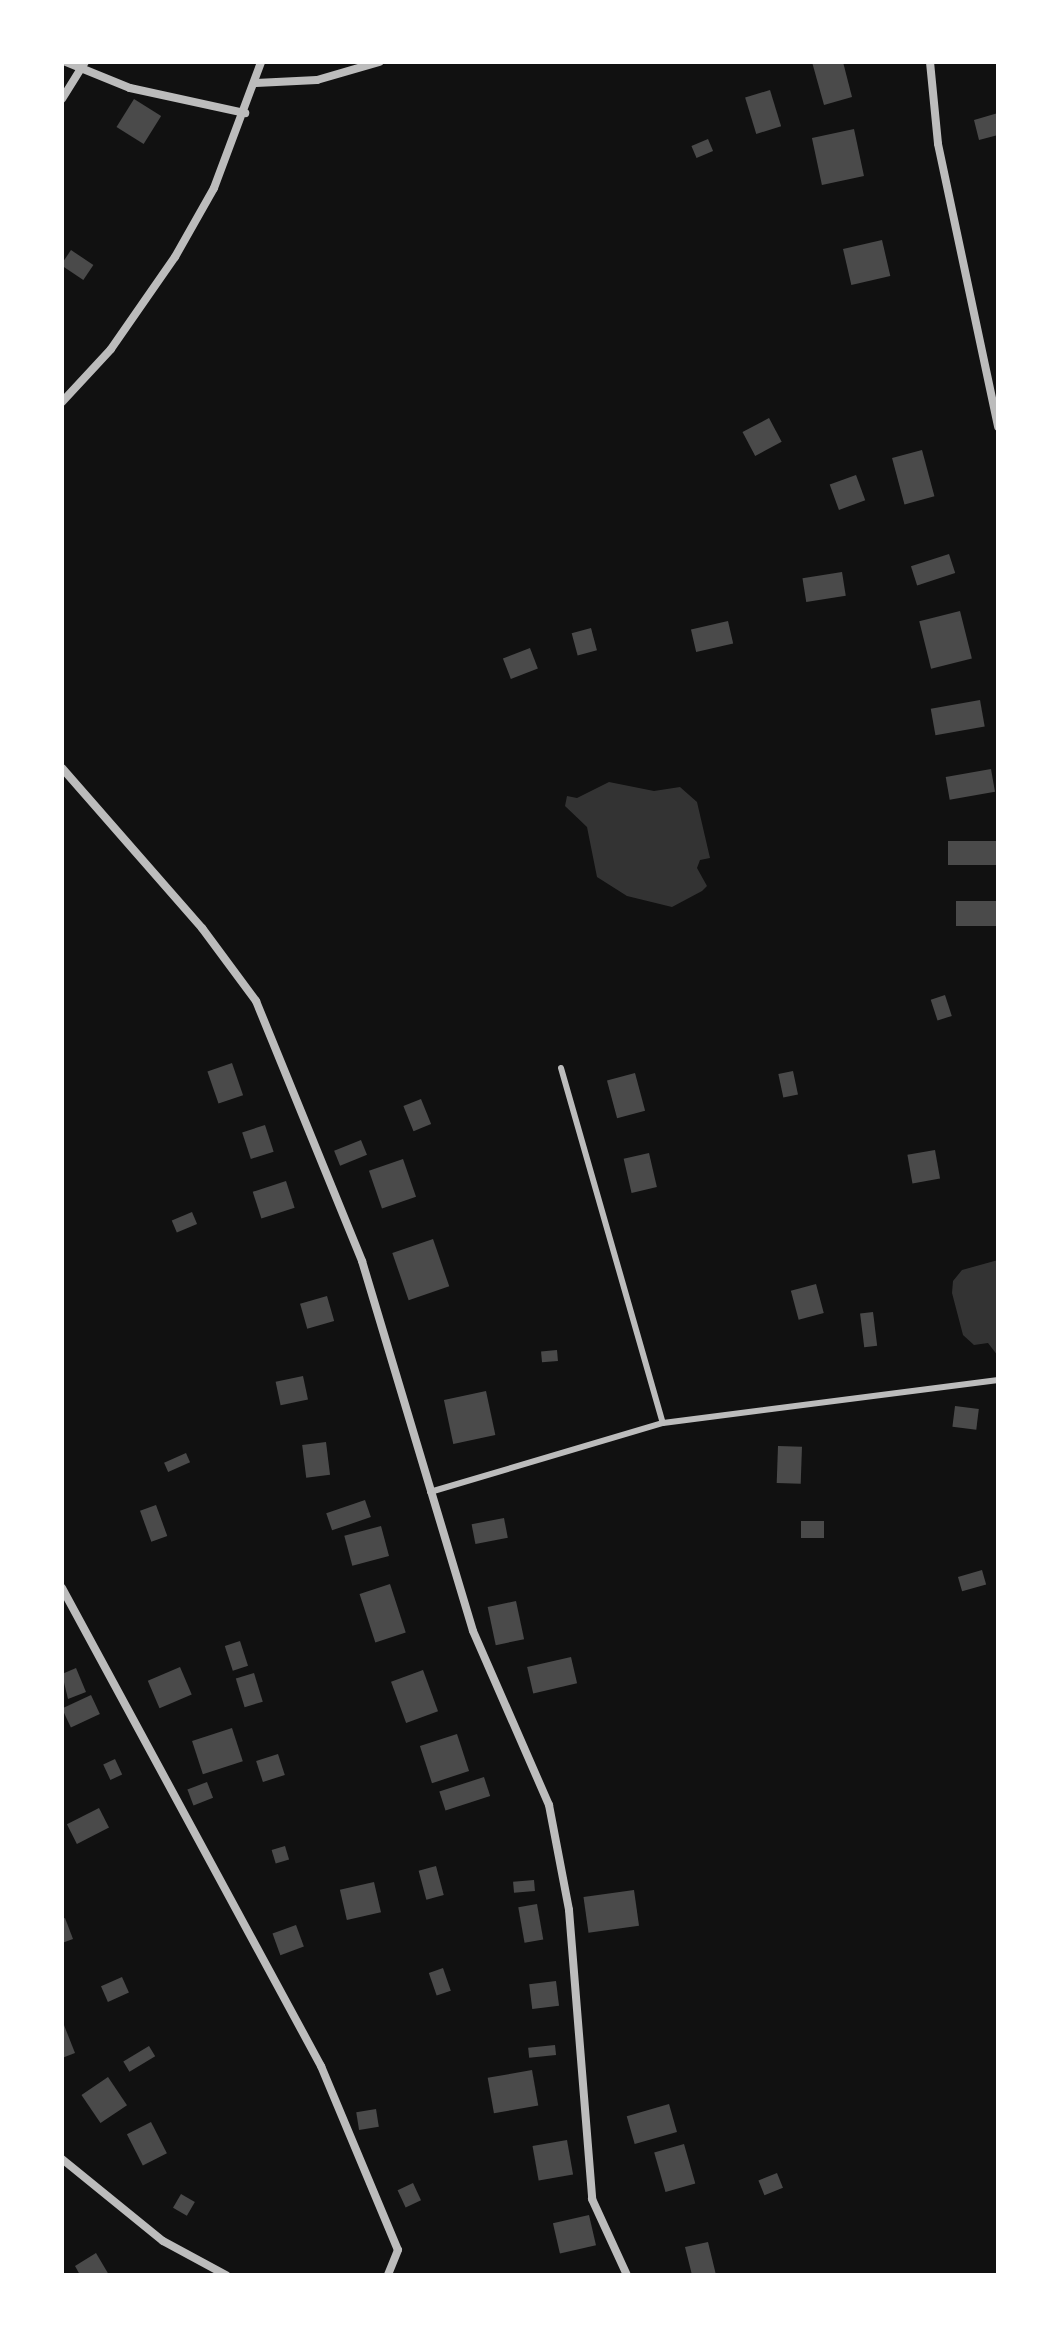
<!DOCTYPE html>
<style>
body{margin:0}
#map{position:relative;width:1060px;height:2337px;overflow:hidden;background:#111;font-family:Rubik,sans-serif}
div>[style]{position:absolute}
.water>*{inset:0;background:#333}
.building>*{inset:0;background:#4a4a4a;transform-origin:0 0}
.service>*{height:6px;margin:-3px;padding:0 3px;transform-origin:3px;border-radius:3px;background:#bcbcbc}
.minor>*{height:8px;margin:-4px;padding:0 4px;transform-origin:4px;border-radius:4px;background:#bcbcbc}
span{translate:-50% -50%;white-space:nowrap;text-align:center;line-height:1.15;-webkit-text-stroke:8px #fff;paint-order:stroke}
.frame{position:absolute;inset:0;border:64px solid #fff;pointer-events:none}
</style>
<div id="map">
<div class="water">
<div style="clip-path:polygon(609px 782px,654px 791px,680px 787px,697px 802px,710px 858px,700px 860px,697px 868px,707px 886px,702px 891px,672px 907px,627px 896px,597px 877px,587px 827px,565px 806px,567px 796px,577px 798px)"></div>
<div style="clip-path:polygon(998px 1260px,998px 1356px,988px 1343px,974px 1345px,963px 1335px,952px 1293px,953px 1281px,962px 1270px)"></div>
</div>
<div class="building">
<div style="clip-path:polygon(812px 62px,843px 62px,852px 97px,824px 105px)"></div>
<div style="left:770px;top:90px;width:38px;height:26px;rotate:73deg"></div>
<div style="left:134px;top:99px;width:32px;height:33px;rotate:32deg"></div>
<div style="clip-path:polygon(998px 113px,998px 135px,979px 140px,974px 120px)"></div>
<div style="left:854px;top:129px;width:48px;height:43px;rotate:78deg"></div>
<div style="left:708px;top:139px;width:13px;height:18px;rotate:67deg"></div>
<div style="left:882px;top:240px;width:37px;height:40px;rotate:77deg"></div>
<div style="left:71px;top:250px;width:27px;height:18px;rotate:34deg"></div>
<div style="left:769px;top:418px;width:27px;height:30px;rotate:62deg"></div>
<div style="left:922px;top:450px;width:48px;height:31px;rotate:75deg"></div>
<div style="left:856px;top:475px;width:27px;height:28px;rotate:70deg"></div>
<div style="left:949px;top:554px;width:20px;height:40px;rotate:72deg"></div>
<div style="left:842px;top:572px;width:24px;height:40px;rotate:81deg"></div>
<div style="left:960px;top:611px;width:49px;height:42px;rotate:76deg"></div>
<div style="left:728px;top:621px;width:23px;height:38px;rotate:77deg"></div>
<div style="left:591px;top:628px;width:23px;height:20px;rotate:75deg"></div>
<div style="left:530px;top:648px;width:22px;height:29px;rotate:69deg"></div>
<div style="left:980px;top:700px;width:27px;height:50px;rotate:80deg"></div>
<div style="left:991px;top:769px;width:23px;height:46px;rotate:80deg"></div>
<div style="left:998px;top:841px;width:24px;height:50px;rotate:90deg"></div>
<div style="left:998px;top:901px;width:25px;height:42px;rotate:90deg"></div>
<div style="left:945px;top:995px;width:22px;height:15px;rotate:72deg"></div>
<div style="left:232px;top:1063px;width:34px;height:26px;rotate:71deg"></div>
<div style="left:793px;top:1071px;width:24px;height:15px;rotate:78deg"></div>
<div style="left:635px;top:1073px;width:39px;height:29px;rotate:75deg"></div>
<div style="left:421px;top:1099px;width:27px;height:19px;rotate:68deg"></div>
<div style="left:265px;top:1125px;width:28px;height:24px;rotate:72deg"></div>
<div style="left:361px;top:1140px;width:16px;height:29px;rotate:68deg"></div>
<div style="left:935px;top:1150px;width:29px;height:28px;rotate:80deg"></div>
<div style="left:649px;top:1153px;width:35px;height:26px;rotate:77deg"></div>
<div style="left:403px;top:1159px;width:40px;height:36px;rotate:71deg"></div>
<div style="left:286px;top:1181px;width:28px;height:35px;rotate:72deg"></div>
<div style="left:192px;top:1212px;width:13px;height:22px;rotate:67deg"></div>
<div style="left:433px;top:1239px;width:50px;height:43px;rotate:71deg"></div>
<div style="left:816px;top:1284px;width:30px;height:26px;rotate:75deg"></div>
<div style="left:327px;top:1296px;width:26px;height:28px;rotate:74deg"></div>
<div style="left:873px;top:1312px;width:34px;height:13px;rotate:83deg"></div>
<div style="left:557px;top:1350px;width:11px;height:16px;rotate:85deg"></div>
<div style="left:303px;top:1376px;width:24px;height:28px;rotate:78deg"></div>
<div style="left:486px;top:1391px;width:45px;height:43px;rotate:78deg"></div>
<div style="left:955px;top:1406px;width:24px;height:21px;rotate:7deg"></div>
<div style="left:326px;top:1442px;width:33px;height:24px;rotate:83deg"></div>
<div style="left:778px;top:1446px;width:24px;height:37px;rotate:2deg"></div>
<div style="left:186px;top:1453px;width:10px;height:24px;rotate:66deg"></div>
<div style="left:365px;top:1500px;width:18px;height:41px;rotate:71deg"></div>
<div style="left:156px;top:1505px;width:33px;height:17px;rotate:70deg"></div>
<div style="left:504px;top:1518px;width:20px;height:33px;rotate:79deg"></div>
<div style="left:801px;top:1521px;width:23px;height:17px"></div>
<div style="left:381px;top:1526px;width:31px;height:38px;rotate:75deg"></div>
<div style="left:982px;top:1570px;width:15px;height:25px;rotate:74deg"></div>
<div style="left:390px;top:1584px;width:51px;height:32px;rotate:72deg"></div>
<div style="left:516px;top:1601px;width:39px;height:29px;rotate:78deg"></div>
<div style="left:240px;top:1641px;width:26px;height:16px;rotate:72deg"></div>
<div style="left:571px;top:1657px;width:27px;height:45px;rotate:77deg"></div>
<div style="left:180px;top:1667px;width:30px;height:35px;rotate:67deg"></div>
<div style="clip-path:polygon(76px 1668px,86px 1692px,68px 1699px,62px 1674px)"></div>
<div style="left:423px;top:1670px;width:44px;height:34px;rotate:70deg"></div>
<div style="left:254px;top:1673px;width:30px;height:19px;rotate:73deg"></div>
<div style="left:91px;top:1695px;width:21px;height:32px;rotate:65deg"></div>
<div style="left:232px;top:1728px;width:35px;height:42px;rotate:72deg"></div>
<div style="left:457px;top:1734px;width:39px;height:39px;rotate:72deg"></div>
<div style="left:278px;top:1754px;width:22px;height:23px;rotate:72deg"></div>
<div style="left:115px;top:1759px;width:17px;height:13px;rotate:65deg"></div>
<div style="left:484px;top:1777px;width:20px;height:47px;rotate:72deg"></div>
<div style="left:207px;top:1782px;width:17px;height:21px;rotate:69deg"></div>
<div style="left:99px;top:1808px;width:22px;height:36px;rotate:63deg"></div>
<div style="left:285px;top:1846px;width:14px;height:14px;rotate:73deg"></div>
<div style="left:436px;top:1866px;width:30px;height:18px;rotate:75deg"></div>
<div style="left:534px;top:1880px;width:11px;height:21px;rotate:85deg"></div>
<div style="left:374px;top:1882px;width:31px;height:35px;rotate:77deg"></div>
<div style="left:634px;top:1890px;width:36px;height:51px;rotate:82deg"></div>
<div style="left:537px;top:1904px;width:36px;height:19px;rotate:80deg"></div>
<div style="clip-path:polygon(65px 1918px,73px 1939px,62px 1943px,62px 1919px)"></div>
<div style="left:296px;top:1925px;width:23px;height:25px;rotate:70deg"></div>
<div style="left:443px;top:1968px;width:24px;height:15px;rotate:71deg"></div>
<div style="left:122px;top:1977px;width:17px;height:23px;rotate:66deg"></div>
<div style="left:556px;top:1981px;width:25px;height:27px;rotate:83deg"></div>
<div style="clip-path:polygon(62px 2020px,75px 2053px,62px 2058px)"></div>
<div style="left:555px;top:2045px;width:10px;height:27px;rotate:84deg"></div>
<div style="left:149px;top:2046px;width:12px;height:30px;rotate:59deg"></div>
<div style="left:532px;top:2070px;width:36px;height:45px;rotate:80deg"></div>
<div style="left:108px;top:2077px;width:34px;height:32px;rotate:56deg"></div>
<div style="left:669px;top:2104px;width:29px;height:44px;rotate:74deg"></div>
<div style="left:376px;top:2109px;width:18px;height:20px;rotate:81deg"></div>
<div style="left:151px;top:2122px;width:35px;height:27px;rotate:63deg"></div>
<div style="left:567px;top:2140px;width:35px;height:35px;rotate:80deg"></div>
<div style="left:684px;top:2144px;width:41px;height:31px;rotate:74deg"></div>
<div style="left:777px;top:2173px;width:16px;height:20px;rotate:68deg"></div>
<div style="left:413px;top:2183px;width:19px;height:17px;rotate:65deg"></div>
<div style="left:181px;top:2194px;width:16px;height:16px;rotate:30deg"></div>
<div style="left:589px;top:2215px;width:31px;height:37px;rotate:77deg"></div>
<div style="clip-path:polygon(708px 2242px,716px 2275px,692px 2275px,685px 2247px)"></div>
<div style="clip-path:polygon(96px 2253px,109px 2275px,80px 2275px,75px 2266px)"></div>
</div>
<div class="service">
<div style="left:561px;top:1068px;width:369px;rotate:74deg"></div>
<div style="left:430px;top:1492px;width:243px;rotate:-16.5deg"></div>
<div style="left:663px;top:1423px;width:338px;rotate:-7.3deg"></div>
</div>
<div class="minor">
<div style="left:66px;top:62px;width:69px;rotate:22.1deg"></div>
<div style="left:130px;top:88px;width:118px;rotate:12.3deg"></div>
<div style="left:930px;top:62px;width:82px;rotate:84.4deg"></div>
<div style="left:938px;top:144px;width:289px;rotate:78deg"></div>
<div style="left:256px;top:83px;width:61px;rotate:-2.8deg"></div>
<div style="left:317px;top:80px;width:65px;rotate:-16.2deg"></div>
<div style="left:62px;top:99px;width:44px;rotate:-58.1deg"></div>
<div style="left:62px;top:402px;width:72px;rotate:-47.2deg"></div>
<div style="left:111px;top:349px;width:112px;rotate:-55.2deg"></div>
<div style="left:175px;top:257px;width:79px;rotate:-60.5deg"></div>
<div style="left:214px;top:188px;width:134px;rotate:-69.5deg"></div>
<div style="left:62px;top:768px;width:213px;rotate:48.8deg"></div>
<div style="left:202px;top:928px;width:91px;rotate:53.5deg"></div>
<div style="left:256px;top:1001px;width:281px;rotate:67.8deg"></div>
<div style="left:362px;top:1261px;width:386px;rotate:73.3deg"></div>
<div style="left:473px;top:1631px;width:190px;rotate:66.4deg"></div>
<div style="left:549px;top:1805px;width:107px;rotate:79.2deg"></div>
<div style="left:569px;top:1910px;width:290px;rotate:85.4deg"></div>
<div style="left:592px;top:2199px;width:84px;rotate:65.3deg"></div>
<div style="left:62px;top:1588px;width:544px;rotate:61.55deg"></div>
<div style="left:321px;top:2066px;width:199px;rotate:67.3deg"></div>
<div style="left:398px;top:2250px;width:27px;rotate:112deg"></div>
<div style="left:62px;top:2159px;width:130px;rotate:39.1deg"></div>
<div style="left:163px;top:2241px;width:72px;rotate:28.4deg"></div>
</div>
<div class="frame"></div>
</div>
